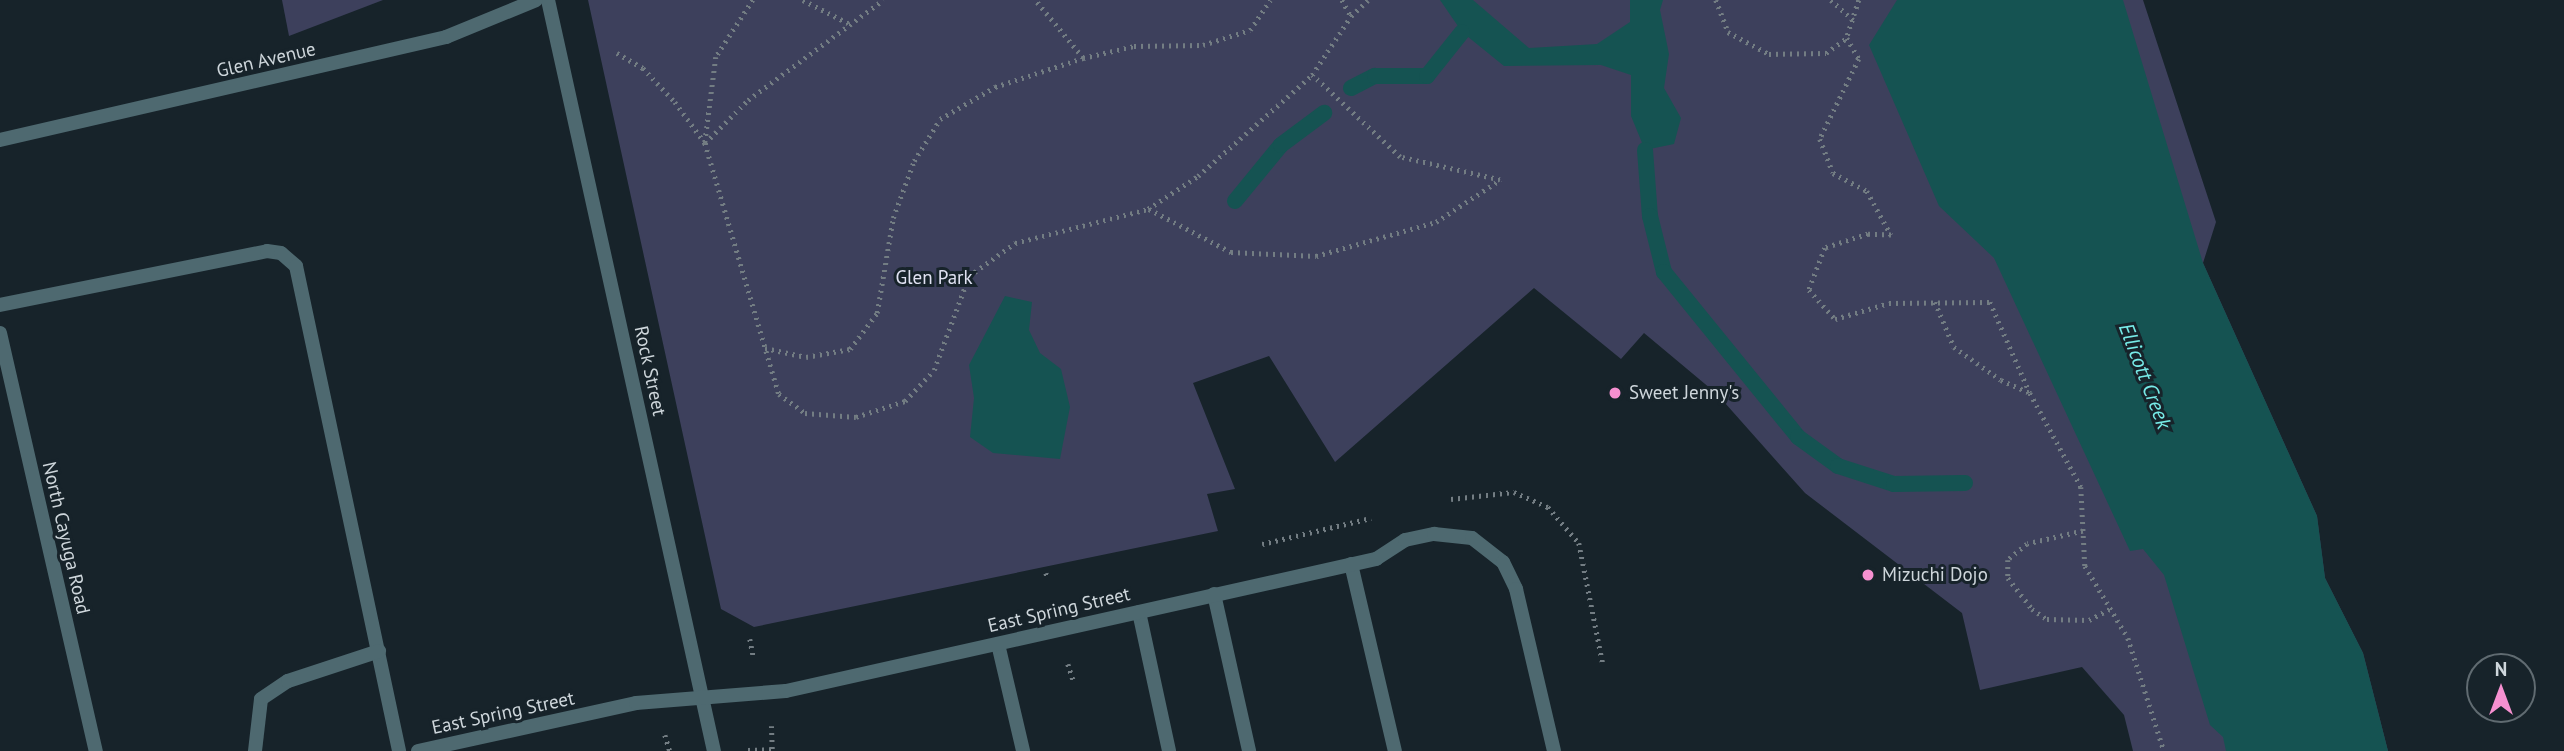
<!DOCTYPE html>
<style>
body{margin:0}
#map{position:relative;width:2564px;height:751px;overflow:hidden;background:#17232a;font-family:"PT Sans",sans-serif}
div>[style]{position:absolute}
.green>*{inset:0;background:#3d405c}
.water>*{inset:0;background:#155352}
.stream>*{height:16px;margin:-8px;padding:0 8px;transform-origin:8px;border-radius:8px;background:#155352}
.path>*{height:4.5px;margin-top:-2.25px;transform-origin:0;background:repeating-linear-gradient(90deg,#737d83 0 2px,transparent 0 7px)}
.service>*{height:14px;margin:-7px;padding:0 7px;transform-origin:7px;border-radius:7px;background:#4e6970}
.minor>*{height:14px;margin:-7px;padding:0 7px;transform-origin:7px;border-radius:7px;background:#4e6970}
.dots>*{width:19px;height:19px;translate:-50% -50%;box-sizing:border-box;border:4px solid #17232a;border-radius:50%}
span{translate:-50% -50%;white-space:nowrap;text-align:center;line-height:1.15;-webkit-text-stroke:6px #17232a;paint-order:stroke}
.street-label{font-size:19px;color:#ced6db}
.park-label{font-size:19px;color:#e0e2f2}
.poi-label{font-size:19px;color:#ced6db}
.left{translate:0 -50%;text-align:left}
.water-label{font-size:21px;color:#77ebe8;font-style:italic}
.north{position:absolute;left:2466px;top:653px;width:70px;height:70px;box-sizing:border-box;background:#17232a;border:2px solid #606b71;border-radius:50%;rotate:0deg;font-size:19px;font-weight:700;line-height:28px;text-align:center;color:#ced6db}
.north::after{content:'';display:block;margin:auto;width:24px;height:32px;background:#f690d0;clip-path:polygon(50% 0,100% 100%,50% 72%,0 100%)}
</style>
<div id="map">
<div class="green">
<div style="clip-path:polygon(282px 0,383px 0,289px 36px)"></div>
<div style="clip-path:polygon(588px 0,2143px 0,2216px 222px,2203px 263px,2317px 516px,2325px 578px,2363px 653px,2388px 751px,2133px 751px,2124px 715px,2082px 667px,1980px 690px,1962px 613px,1805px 493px,1717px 394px,1644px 333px,1621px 359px,1534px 288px,1335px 462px,1269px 356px,1193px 383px,1235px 489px,1207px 494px,1218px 531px,754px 627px,721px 609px)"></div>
</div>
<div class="water">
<div style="clip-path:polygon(1440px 0,1473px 0,1529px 48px,1597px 44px,1630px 22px,1630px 0,1663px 0,1660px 10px,1669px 54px,1664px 88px,1681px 118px,1674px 144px,1645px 150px,1631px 116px,1631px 75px,1601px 65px,1504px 66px,1462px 32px)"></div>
<div style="clip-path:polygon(1897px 0,2123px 0,2203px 263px,2317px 516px,2325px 578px,2363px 653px,2388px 751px,2226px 751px,2223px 737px,2210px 725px,2164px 575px,2143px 549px,2130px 551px,1994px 258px,1939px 206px,1869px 45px)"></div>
<div style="clip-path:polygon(1005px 296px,1032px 302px,1029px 330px,1040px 353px,1061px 369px,1070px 407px,1060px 459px,993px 453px,970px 437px,974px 398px,969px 365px)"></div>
</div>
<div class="stream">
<div style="left:1351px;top:88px;width:27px;rotate:-27deg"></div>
<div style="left:1375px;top:76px;width:52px"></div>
<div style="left:1427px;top:76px;width:56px;rotate:-51.5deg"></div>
<div style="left:1645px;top:150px;width:66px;rotate:85.7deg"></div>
<div style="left:1650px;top:216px;width:58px;rotate:76deg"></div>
<div style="left:1664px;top:272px;width:213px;rotate:50.9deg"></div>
<div style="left:1798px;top:437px;width:49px;rotate:35.9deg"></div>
<div style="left:1838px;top:466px;width:59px;rotate:17.8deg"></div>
<div style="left:1894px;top:484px;width:71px;rotate:-0.8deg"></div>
<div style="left:1235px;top:201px;width:72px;rotate:-50.6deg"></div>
<div style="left:1281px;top:145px;width:54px;rotate:-36.7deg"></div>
</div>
<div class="path">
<div style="left:753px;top:0;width:68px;rotate:123deg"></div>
<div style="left:716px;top:57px;width:87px;rotate:97.3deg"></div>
<div style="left:705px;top:143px;width:262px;rotate:73.6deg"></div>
<div style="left:779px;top:394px;width:32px;rotate:36deg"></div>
<div style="left:805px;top:413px;width:51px;rotate:4.5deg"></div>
<div style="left:856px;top:417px;width:52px;rotate:-18.1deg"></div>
<div style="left:905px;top:401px;width:42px;rotate:-46.9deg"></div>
<div style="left:934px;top:370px;width:100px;rotate:-69.6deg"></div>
<div style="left:969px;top:276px;width:57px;rotate:-35.7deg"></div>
<div style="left:1015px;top:243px;width:137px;rotate:-14.3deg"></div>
<div style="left:1148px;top:209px;width:60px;rotate:-33.4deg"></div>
<div style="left:1198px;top:176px;width:152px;rotate:-41.5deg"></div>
<div style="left:1312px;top:75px;width:71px;rotate:-56.5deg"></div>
<div style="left:1351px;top:16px;width:23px;rotate:-43deg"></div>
<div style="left:803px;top:0;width:51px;rotate:27.1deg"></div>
<div style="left:1342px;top:0;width:18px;rotate:61deg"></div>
<div style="left:1716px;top:0;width:34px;rotate:69deg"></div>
<div style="left:1728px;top:32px;width:47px;rotate:28.2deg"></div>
<div style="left:1769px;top:54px;width:57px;rotate:-1deg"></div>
<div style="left:1826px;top:53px;width:26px;rotate:-36deg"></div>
<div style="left:1831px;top:0;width:30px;rotate:42deg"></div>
<div style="left:1859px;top:0;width:40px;rotate:108deg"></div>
<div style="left:1847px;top:38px;width:24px;rotate:60deg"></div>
<div style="left:1859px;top:59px;width:89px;rotate:116deg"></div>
<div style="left:1820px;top:139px;width:36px;rotate:69deg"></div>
<div style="left:1833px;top:173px;width:38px;rotate:28deg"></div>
<div style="left:1867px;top:191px;width:50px;rotate:61.4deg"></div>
<div style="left:1891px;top:235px;width:23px;rotate:-178deg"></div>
<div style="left:1868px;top:234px;width:45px;rotate:162deg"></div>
<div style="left:1825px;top:248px;width:45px;rotate:110.9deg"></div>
<div style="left:1809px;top:290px;width:39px;rotate:48deg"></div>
<div style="left:1835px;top:319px;width:56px;rotate:-16.5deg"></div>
<div style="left:1889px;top:303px;width:101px;rotate:-0.6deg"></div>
<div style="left:1990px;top:302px;width:99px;rotate:66.3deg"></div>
<div style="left:2030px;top:393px;width:107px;rotate:61.5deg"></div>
<div style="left:2081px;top:487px;width:79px;rotate:87.1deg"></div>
<div style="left:2085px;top:566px;width:84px;rotate:59.2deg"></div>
<div style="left:2128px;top:638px;width:119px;rotate:72.3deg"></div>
<div style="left:617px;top:53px;width:30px;rotate:30deg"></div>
<div style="left:643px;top:68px;width:47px;rotate:46.7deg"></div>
<div style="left:675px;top:102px;width:51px;rotate:53.8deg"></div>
<div style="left:705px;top:143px;width:61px;rotate:-45deg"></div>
<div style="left:748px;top:100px;width:168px;rotate:-36.5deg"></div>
<div style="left:1083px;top:58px;width:52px;rotate:-13.2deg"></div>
<div style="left:1134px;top:46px;width:69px;rotate:-0.8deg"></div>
<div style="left:1203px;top:45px;width:49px;rotate:-17.7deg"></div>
<div style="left:1250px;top:30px;width:36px;rotate:-56deg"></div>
<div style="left:1149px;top:209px;width:93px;rotate:27.7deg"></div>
<div style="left:1231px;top:252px;width:85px;rotate:2.7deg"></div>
<div style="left:1316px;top:256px;width:125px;rotate:-15.8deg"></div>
<div style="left:1436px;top:222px;width:77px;rotate:-33.3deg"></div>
<div style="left:1500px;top:180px;width:103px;rotate:-167deg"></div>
<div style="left:1400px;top:157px;width:120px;rotate:-137deg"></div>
<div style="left:1935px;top:302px;width:49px;rotate:67.1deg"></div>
<div style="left:1954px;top:347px;width:57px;rotate:35.1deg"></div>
<div style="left:2001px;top:380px;width:32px;rotate:24deg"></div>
<div style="left:765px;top:348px;width:42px;rotate:12.4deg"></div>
<div style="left:806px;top:357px;width:45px;rotate:-10.3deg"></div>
<div style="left:850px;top:349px;width:45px;rotate:-53.1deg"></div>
<div style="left:877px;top:313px;width:96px;rotate:-80.4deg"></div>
<div style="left:893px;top:218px;width:61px;rotate:-69.8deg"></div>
<div style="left:914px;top:161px;width:49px;rotate:-58.2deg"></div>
<div style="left:940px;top:119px;width:64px;rotate:-30.2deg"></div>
<div style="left:995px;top:87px;width:93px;rotate:-18.2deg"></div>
<div style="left:1083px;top:58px;width:75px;rotate:-129.6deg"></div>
<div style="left:1451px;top:499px;width:63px;rotate:-6.3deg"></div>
<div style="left:1514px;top:492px;width:37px;rotate:24deg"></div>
<div style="left:1548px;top:507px;width:48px;rotate:49.3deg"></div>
<div style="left:1579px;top:543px;width:123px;rotate:78.8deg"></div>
<div style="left:2083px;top:531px;width:57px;rotate:166.9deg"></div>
<div style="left:2027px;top:544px;width:25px;rotate:140deg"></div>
<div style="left:2008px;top:560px;width:18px;rotate:90deg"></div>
<div style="left:2008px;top:578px;width:39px;rotate:52deg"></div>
<div style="left:2032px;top:609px;width:18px;rotate:34deg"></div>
<div style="left:2047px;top:619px;width:42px;rotate:1.4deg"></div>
<div style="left:2089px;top:620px;width:24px;rotate:-28deg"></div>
<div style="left:1262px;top:544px;width:112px;rotate:-13.4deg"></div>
<div style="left:1046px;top:573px;width:5px;rotate:68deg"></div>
<div style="left:750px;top:639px;width:20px;rotate:79deg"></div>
<div style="left:1068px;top:664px;width:20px;rotate:72deg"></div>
<div style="left:665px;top:735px;width:17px;rotate:73deg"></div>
<div style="left:748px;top:750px;width:24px;rotate:-2deg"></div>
<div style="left:772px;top:749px;width:23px;rotate:-92deg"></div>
</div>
<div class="service">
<div style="left:0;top:305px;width:272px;rotate:-11.4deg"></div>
<div style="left:267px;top:251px;width:14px;rotate:8deg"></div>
<div style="left:281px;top:253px;width:20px;rotate:41deg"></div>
<div style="left:296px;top:266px;width:496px;rotate:78deg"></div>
<div style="left:1351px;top:564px;width:192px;rotate:76.8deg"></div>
<div style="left:1214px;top:594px;width:161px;rotate:77.4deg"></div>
<div style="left:1139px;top:612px;width:142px;rotate:77.8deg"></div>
<div style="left:998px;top:644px;width:110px;rotate:76.8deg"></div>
<div style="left:255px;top:751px;width:52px;rotate:-83.4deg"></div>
<div style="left:261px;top:699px;width:32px;rotate:-34deg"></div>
<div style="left:288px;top:681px;width:96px;rotate:-18.2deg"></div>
</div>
<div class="minor">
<div style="left:548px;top:0;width:769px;rotate:77.54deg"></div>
<div style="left:0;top:140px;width:458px;rotate:-13deg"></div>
<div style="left:446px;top:37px;width:97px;rotate:-22.3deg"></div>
<div style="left:0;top:333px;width:429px;rotate:77.1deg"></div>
<div style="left:418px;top:751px;width:223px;rotate:-12.4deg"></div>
<div style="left:636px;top:703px;width:150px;rotate:-4.6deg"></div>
<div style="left:786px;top:691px;width:605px;rotate:-12.61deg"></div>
<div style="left:1376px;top:559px;width:35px;rotate:-33deg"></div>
<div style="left:1405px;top:540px;width:30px;rotate:-12deg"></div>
<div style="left:1434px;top:534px;width:38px;rotate:6deg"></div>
<div style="left:1472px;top:538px;width:39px;rotate:38deg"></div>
<div style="left:1503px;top:562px;width:30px;rotate:64deg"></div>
<div style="left:1516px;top:589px;width:166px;rotate:76.8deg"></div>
</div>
<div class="dots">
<div style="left:1615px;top:393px;background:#f690d0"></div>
<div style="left:1868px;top:575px;background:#f690d0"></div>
</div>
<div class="street-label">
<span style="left:266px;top:60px;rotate:-13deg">Glen Avenue</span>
<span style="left:650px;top:371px;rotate:78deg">Rock Street</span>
<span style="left:66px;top:538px;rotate:77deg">North Cayuga Road</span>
<span style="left:1059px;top:610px;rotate:-13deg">East Spring Street</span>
<span style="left:503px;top:713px;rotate:-12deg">East Spring Street</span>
</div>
<div class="park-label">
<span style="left:934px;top:278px">Glen Park</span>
</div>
<div class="poi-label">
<span class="left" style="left:1629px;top:393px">Sweet Jenny's</span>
<span class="left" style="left:1882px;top:575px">Mizuchi Dojo</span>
</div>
<div class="water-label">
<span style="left:2145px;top:376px;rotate:69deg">Ellicott Creek</span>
</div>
<div class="north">N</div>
</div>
